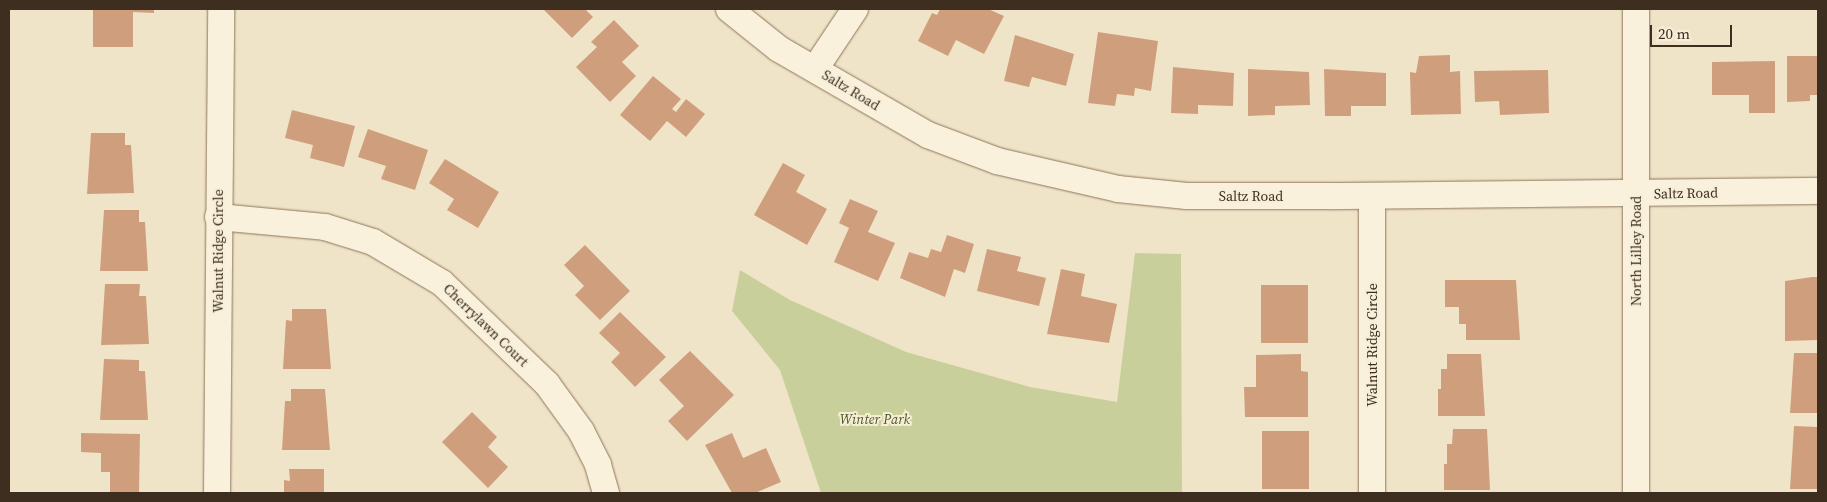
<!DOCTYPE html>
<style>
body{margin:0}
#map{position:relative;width:1827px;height:502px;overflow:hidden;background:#f0e4c8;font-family:"Source Serif 4",serif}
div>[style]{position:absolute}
.green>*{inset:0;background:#c9cf9b}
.building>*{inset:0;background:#cf9f7d;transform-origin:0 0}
.roads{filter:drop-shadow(0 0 1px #8d765c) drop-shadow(0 0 1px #8d765c)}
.minor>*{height:26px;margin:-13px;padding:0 13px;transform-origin:13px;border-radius:13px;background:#faf1dc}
span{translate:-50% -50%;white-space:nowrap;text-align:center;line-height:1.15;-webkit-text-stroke:4px #f7eed8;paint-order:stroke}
.street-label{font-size:14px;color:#3d2e20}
.park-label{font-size:14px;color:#4d5a26;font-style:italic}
.frame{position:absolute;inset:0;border:10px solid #3d2e20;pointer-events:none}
.scale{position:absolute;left:1650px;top:25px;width:82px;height:22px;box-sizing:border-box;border:2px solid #3d2e20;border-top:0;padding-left:6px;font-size:15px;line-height:18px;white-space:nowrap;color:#3d2e20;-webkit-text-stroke:4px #f7eed8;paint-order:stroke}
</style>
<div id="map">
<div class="green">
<div style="clip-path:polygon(1135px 253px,1181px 254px,1182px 493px,821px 493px,780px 370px,732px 311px,740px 270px,790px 300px,906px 352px,1030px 387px,1117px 402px)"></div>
</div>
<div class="building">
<div style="clip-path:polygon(93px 9px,154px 9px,154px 13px,133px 12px,133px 47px,93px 47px)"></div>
<div style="clip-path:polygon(543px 9px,585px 9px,593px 17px,572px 38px)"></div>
<div style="clip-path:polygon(940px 9px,988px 9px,1004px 16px,984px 54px,956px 40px,948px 56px,918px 41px,932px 13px,937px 15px)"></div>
<div style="clip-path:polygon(614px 20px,639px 46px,622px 62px,636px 76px,610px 102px,576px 67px,597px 47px,591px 42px)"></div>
<div style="clip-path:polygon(1098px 32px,1158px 41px,1151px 91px,1135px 88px,1134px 96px,1117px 94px,1115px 106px,1088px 103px)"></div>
<div style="clip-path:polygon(1015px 35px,1074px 54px,1066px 86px,1032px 77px,1029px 87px,1004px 81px)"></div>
<div style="clip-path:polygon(1450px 55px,1450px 72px,1460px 71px,1461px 114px,1411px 115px,1410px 72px,1416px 73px,1419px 56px)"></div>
<div style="clip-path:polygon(1787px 56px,1818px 56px,1818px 95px,1810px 95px,1810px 101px,1787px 102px)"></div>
<div style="clip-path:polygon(1775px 61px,1775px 113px,1749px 113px,1749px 95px,1712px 95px,1712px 62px)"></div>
<div style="clip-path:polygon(1173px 67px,1234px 73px,1233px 106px,1198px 105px,1198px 114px,1171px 113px)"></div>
<div style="clip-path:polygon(1248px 69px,1309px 72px,1310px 105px,1275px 106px,1275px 115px,1248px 116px)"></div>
<div style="clip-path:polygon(1324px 69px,1386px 73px,1386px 106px,1351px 106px,1351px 116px,1325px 116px)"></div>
<div style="clip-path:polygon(1548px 70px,1549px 113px,1500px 115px,1499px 101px,1475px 102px,1474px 71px)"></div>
<div style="clip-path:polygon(653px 76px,681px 99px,672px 109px,676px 112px,686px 99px,705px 114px,686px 137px,667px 121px,650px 141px,620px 115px)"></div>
<div style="clip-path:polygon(292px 110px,355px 126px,344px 167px,310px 158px,313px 145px,285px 138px)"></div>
<div style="clip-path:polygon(368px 129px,428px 150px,415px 190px,381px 179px,386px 166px,358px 157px)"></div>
<div style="clip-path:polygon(91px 133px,125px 133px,125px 145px,131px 145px,134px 193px,87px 194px)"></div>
<div style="clip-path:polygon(445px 159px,499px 192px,478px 228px,447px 210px,454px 199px,429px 183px)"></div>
<div style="clip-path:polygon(783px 163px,805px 175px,796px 192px,827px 209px,807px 245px,754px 215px)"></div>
<div style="clip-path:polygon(850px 199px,878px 211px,868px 232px,895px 243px,878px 281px,834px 262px,849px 228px,839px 223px)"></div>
<div style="clip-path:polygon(104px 210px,139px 210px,139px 222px,145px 222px,148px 271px,100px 271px)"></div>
<div style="clip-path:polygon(947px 235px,974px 244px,965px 273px,954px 269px,945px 297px,900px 278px,909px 252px,928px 258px,931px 249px,941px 252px)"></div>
<div style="clip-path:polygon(585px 245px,630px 291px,600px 320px,575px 295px,584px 286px,564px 265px)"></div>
<div style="clip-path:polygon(987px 249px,1021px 257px,1017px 271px,1046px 278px,1039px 306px,977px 291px)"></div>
<div style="clip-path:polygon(1061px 269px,1085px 274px,1081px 296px,1117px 304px,1109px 343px,1047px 334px)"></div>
<div style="clip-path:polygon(1812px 277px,1818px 277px,1818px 340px,1785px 341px,1785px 281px)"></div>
<div style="clip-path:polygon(1445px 280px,1516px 280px,1520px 340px,1466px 340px,1466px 324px,1459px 324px,1459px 307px,1445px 307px)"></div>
<div style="clip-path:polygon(105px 284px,140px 284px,139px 296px,146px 296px,149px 344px,101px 345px)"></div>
<div style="left:1261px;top:285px;width:47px;height:58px"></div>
<div style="clip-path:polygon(292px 309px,326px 309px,331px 369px,283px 369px,286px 320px,292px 321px)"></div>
<div style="clip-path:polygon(620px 312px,666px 357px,635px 387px,611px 362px,620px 353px,599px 333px)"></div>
<div style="clip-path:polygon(690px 351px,734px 395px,687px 441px,668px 421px,684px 406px,659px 380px)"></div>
<div style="clip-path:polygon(1794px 353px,1818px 353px,1818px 413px,1790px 413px)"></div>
<div style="clip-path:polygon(1301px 354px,1301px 371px,1308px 372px,1308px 417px,1245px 417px,1244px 387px,1256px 387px,1256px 355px)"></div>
<div style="clip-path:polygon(1447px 354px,1481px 354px,1485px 416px,1438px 416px,1438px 389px,1441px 389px,1441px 369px,1447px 369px)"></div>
<div style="clip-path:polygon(104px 359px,139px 360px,139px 371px,145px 371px,148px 420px,100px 420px)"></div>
<div style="clip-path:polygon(291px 389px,325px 389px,330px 450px,282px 450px,285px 401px,291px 401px)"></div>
<div style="clip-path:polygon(472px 412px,497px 437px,488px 447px,508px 467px,488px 488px,442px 442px)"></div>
<div style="clip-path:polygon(1794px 426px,1818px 427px,1818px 489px,1790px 489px)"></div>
<div style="clip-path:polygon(1453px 429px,1487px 429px,1490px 490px,1444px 490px,1444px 464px,1447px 464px,1447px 444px,1452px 444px)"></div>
<div style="left:1262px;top:431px;width:47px;height:58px"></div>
<div style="clip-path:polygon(81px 433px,140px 434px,139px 493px,110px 493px,110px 472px,101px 472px,101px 453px,81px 452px)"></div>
<div style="clip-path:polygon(732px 433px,743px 458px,766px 448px,781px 482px,755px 493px,732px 493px,705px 445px)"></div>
<div style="clip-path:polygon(289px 469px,324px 469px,324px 493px,284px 493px,284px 480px,290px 481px)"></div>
</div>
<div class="roads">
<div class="minor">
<div style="left:729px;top:9px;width:64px;rotate:38.7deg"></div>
<div style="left:779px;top:49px;width:172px;rotate:30deg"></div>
<div style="left:928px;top:135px;width:74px;rotate:20.6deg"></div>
<div style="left:997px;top:161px;width:124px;rotate:13deg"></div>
<div style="left:1118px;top:189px;width:69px;rotate:5.8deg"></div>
<div style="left:1187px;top:196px;width:146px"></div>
<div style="left:1333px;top:196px;width:485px;rotate:-0.6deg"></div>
<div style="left:815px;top:69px;width:72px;rotate:-56.3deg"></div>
<div style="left:218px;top:217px;width:107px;rotate:5.3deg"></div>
<div style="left:325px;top:227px;width:50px;rotate:17.4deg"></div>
<div style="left:373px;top:242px;width:80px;rotate:30.7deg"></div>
<div style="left:442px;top:283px;width:146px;rotate:43.9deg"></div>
<div style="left:547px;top:384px;width:58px;rotate:54.1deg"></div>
<div style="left:581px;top:431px;width:38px;rotate:63deg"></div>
<div style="left:598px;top:465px;width:29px;rotate:74deg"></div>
<div style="left:217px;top:493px;width:484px;rotate:-89.5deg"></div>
<div style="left:1372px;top:493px;width:297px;rotate:-90deg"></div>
<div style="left:1636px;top:493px;width:484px;rotate:-90deg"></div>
</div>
</div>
<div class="street-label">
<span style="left:851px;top:90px;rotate:31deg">Saltz Road</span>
<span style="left:1686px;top:193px;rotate:-1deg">Saltz Road</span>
<span style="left:1251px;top:196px">Saltz Road</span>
<span style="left:218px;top:251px;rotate:-90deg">Walnut Ridge Circle</span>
<span style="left:1636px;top:251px;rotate:-90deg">North Lilley Road</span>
<span style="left:486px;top:325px;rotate:44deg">Cherrylawn Court</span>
<span style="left:1372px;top:345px;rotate:-90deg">Walnut Ridge Circle</span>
</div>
<div class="park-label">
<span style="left:875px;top:419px">Winter Park</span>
</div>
<div class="frame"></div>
<div class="scale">20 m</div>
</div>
